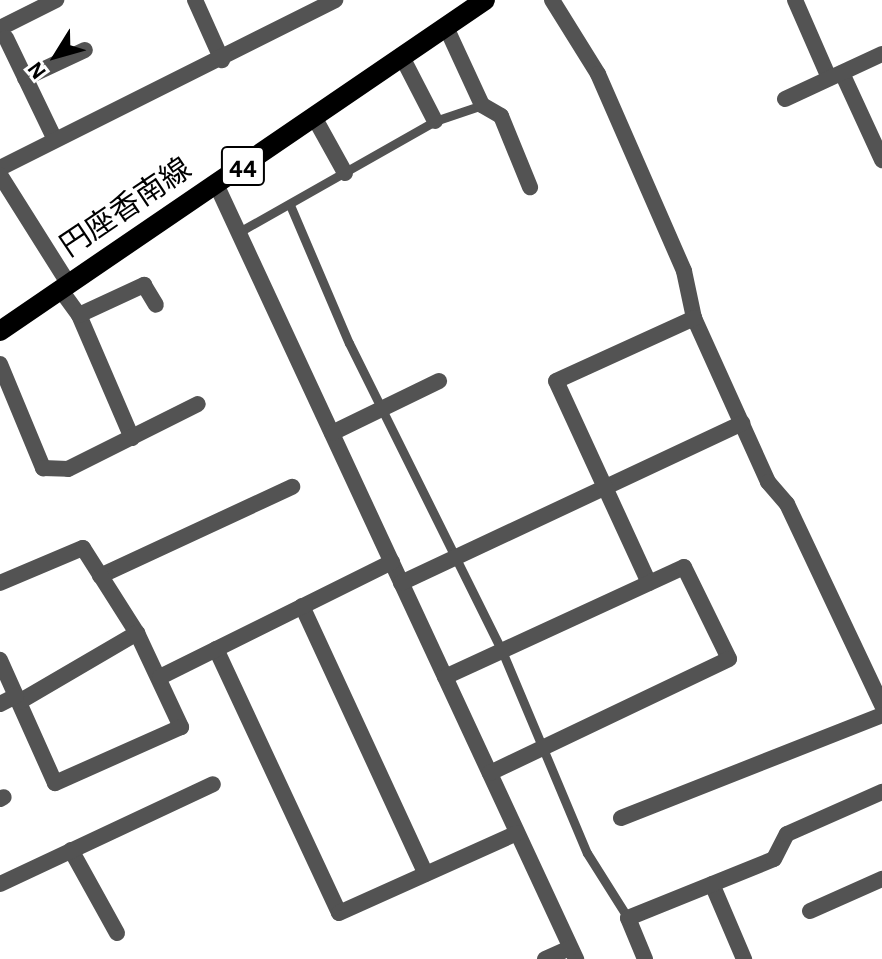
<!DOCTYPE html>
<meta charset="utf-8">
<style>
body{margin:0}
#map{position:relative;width:882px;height:959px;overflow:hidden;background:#fff;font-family:"Alegreya Sans","Noto Sans JP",sans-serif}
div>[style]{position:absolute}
.service>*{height:9px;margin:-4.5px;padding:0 4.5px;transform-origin:4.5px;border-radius:4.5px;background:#535353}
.minor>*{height:16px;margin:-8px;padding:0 8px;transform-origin:8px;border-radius:8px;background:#535353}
.primary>*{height:20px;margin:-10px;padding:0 10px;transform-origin:10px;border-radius:10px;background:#000}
span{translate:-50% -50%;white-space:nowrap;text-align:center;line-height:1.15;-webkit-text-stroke:6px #fff;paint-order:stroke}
.shield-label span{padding:2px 6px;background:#fff;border:2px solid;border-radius:6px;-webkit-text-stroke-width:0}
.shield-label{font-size:28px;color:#000;font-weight:700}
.street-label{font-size:30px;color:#000}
.north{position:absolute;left:16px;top:16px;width:80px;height:80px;-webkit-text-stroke:6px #fff;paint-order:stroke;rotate:233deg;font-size:22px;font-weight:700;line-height:32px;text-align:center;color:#000}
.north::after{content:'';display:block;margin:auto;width:28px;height:36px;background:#000;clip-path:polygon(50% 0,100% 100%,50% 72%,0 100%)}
</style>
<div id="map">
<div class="service">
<div style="left:290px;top:205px;width:150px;rotate:66.9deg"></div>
<div style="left:349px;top:343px;width:344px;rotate:63.6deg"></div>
<div style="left:502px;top:651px;width:219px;rotate:67.2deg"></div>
<div style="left:587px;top:853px;width:77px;rotate:57.8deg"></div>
<div style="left:239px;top:232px;width:225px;rotate:-29.5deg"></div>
<div style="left:435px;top:121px;width:50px;rotate:-18.8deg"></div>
</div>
<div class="minor">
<div style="left:195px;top:0;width:66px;rotate:65.8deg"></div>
<div style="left:552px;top:0;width:87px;rotate:58.1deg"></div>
<div style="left:598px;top:74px;width:215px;rotate:66.4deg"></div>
<div style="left:684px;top:271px;width:48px;rotate:78deg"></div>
<div style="left:694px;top:318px;width:180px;rotate:65.7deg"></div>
<div style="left:768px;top:482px;width:29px;rotate:49deg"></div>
<div style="left:787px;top:504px;width:222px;rotate:64.7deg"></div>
<div style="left:795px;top:0;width:85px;rotate:66.4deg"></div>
<div style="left:446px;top:27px;width:86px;rotate:65.2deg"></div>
<div style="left:482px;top:105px;width:22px;rotate:30deg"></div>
<div style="left:501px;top:116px;width:77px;rotate:67.8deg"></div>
<div style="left:0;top:28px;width:63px;rotate:-26.6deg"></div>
<div style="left:6px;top:38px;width:113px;rotate:64.3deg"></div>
<div style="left:402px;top:57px;width:72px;rotate:62.7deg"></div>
<div style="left:842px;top:73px;width:96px;rotate:65.3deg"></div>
<div style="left:25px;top:78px;width:66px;rotate:-25deg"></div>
<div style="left:785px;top:99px;width:107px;rotate:-24.9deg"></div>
<div style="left:314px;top:117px;width:64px;rotate:61deg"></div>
<div style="left:0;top:168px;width:375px;rotate:-26.6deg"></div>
<div style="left:0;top:175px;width:128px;rotate:57.8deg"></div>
<div style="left:216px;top:184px;width:855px;rotate:65.08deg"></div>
<div style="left:60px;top:289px;width:32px;rotate:54deg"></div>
<div style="left:79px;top:315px;width:134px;rotate:66.7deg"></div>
<div style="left:79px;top:315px;width:72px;rotate:-24.8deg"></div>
<div style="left:144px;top:285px;width:23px;rotate:59deg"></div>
<div style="left:0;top:364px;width:113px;rotate:67.5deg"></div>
<div style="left:43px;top:468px;width:25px;rotate:2deg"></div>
<div style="left:68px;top:469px;width:145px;rotate:-26.6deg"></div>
<div style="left:332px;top:433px;width:119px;rotate:-25.9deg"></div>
<div style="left:100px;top:576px;width:212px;rotate:-24.9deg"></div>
<div style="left:0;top:583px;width:90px;rotate:-22.9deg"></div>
<div style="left:83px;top:548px;width:101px;rotate:57.6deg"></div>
<div style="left:137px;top:633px;width:104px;rotate:64.9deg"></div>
<div style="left:181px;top:727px;width:138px;rotate:156deg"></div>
<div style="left:55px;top:783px;width:135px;rotate:-114.1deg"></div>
<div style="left:401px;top:583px;width:377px;rotate:-25.1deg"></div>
<div style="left:649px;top:583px;width:222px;rotate:-114.7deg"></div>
<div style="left:556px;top:381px;width:152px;rotate:-24.5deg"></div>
<div style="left:302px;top:606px;width:295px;rotate:65.2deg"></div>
<div style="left:216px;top:649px;width:291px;rotate:65deg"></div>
<div style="left:339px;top:913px;width:195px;rotate:-24.2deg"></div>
<div style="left:160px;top:677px;width:259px;rotate:-26.4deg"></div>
<div style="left:445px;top:677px;width:263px;rotate:-24.7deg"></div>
<div style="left:684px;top:567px;width:102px;rotate:63.9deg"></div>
<div style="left:729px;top:659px;width:265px;rotate:154.5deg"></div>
<div style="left:19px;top:702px;width:137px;rotate:-30.3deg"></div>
<div style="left:0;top:704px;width:18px;rotate:-27deg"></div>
<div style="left:0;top:799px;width:4px;rotate:-27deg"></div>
<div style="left:621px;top:818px;width:281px;rotate:-21.5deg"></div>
<div style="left:71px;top:850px;width:95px;rotate:61deg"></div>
<div style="left:0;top:884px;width:235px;rotate:-25.1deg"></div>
<div style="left:712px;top:884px;width:82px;rotate:66.9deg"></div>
<div style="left:810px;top:911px;width:79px;rotate:-24deg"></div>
<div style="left:545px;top:959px;width:27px;rotate:-24deg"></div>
<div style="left:645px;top:959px;width:44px;rotate:-112.5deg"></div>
<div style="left:628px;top:918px;width:157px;rotate:-22deg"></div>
<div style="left:774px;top:859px;width:28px;rotate:-63deg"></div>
<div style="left:787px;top:834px;width:104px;rotate:-23.9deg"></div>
</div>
<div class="primary">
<div style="left:0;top:331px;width:587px;rotate:-34.31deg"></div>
</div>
<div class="shield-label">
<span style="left:243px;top:166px">44</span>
</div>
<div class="street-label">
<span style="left:126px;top:208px;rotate:-34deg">円座香南線</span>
</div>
<div class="north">N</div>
</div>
